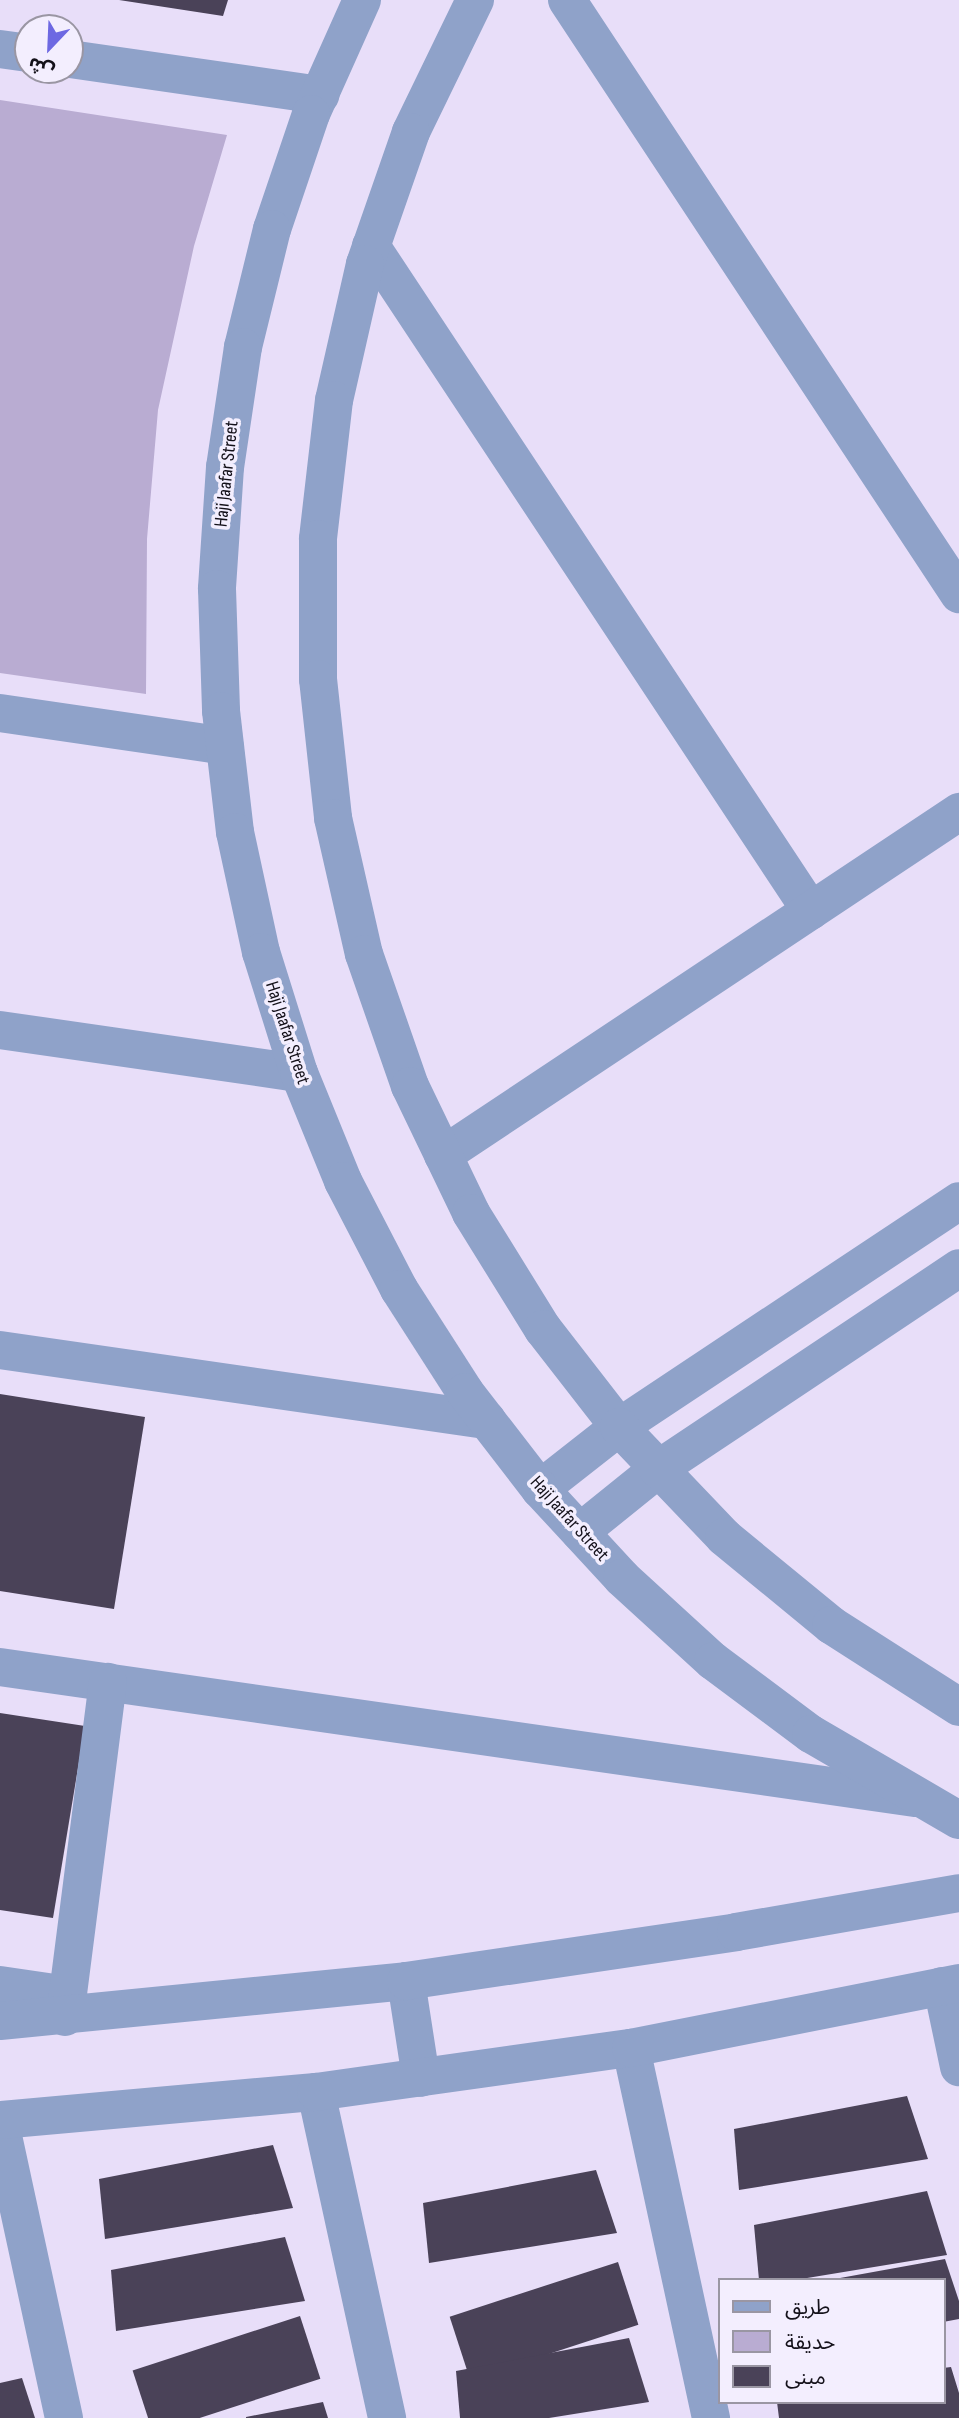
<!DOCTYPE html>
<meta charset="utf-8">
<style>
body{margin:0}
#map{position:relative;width:959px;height:2418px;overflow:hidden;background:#e8def9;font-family:"Sofia Sans Condensed","Noto Sans Arabic",sans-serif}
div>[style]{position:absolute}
.green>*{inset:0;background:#b9acd2}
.building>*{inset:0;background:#4a4258;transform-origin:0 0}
.minor>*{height:38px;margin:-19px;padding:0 19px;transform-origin:19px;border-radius:19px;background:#8fa2c9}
.tertiary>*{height:38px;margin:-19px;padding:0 19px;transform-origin:19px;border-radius:19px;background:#8fa2c9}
span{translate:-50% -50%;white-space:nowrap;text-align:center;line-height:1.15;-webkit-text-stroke:7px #f3eefe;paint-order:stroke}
.street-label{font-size:19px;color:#14111a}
.legend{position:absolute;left:718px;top:2278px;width:228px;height:126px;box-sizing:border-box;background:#f3eefe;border:2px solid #9a96a3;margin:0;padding:9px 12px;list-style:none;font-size:21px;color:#14111a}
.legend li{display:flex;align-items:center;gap:14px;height:35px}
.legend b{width:35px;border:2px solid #9a96a3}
.north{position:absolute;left:14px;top:14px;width:70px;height:70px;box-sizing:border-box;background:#f3eefe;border:2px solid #9a96a3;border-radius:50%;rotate:203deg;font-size:19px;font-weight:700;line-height:28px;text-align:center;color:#14111a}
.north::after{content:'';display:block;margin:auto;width:24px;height:32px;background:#6d68e2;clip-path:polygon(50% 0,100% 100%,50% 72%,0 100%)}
</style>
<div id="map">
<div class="green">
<div style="clip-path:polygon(0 100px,227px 135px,194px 246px,158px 410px,147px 539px,146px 694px,0 673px)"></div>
</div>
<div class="building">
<div style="clip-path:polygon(119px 0,228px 0,223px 16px)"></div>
<div style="clip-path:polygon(0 1394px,145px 1417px,114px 1609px,0 1591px)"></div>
<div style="clip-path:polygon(0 1713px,85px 1726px,53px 1918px,0 1910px)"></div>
<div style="clip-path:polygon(907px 2096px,928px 2159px,739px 2190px,734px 2129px)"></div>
<div style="clip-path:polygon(273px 2145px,293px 2208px,105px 2239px,99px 2179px)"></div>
<div style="clip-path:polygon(596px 2170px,617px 2233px,429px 2263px,423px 2203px)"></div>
<div style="clip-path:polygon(927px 2191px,947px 2255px,795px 2280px,759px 2280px,754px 2225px)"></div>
<div style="clip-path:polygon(285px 2237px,305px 2301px,116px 2331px,111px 2270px)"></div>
<div style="clip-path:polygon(945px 2259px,959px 2301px,959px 2319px,943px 2322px,943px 2280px,829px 2280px)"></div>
<div style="left:618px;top:2262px;width:66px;height:177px;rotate:72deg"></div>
<div style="left:300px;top:2316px;width:66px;height:176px;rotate:72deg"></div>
<div style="clip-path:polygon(629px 2338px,649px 2402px,549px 2418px,460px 2418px,456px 2371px)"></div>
<div style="clip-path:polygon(951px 2367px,959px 2393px,959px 2418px,779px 2418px,777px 2402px,943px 2402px,943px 2368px)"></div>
<div style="clip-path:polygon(22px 2378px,35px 2418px,0 2418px,0 2383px)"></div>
<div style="clip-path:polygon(323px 2402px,328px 2418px,246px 2418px,246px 2417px)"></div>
</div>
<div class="minor">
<div style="left:567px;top:0;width:712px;rotate:56.58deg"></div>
<div style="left:0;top:49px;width:28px;rotate:8deg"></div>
<div style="left:70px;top:59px;width:253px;rotate:8.2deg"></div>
<div style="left:371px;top:246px;width:797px;rotate:56.51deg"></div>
<div style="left:0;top:713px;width:227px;rotate:8.3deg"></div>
<div style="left:0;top:1030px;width:302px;rotate:8.2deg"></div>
<div style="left:443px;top:1155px;width:620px;rotate:-33.61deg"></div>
<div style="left:0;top:1350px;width:492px;rotate:8.2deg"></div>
<div style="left:540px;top:1489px;width:100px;rotate:-38.1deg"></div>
<div style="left:619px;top:1427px;width:408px;rotate:-33.6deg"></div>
<div style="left:580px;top:1532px;width:100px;rotate:-38.9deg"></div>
<div style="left:658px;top:1469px;width:362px;rotate:-33.7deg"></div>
<div style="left:0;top:1667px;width:924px;rotate:8.15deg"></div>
<div style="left:0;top:1985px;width:69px;rotate:8.4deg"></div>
<div style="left:942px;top:1986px;width:83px;rotate:78.1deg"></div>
<div style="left:65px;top:2017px;width:338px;rotate:-82.7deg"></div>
<div style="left:631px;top:2048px;width:379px;rotate:77.8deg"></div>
<div style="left:316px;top:2092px;width:334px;rotate:77.7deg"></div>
<div style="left:0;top:2122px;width:303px;rotate:77.8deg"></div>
</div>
<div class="tertiary">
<div style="left:362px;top:0;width:125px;rotate:114.1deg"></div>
<div style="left:311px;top:114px;width:121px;rotate:108.7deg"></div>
<div style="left:272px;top:229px;width:122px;rotate:103.8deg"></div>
<div style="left:243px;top:347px;width:121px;rotate:98.5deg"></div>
<div style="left:225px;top:467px;width:122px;rotate:93.8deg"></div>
<div style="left:217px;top:589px;width:122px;rotate:88.1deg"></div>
<div style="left:221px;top:711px;width:122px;rotate:83.4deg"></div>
<div style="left:235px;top:832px;width:123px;rotate:77.8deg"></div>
<div style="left:261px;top:952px;width:127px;rotate:72.6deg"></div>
<div style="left:299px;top:1073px;width:117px;rotate:67.8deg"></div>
<div style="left:343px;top:1181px;width:122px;rotate:62.6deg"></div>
<div style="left:399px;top:1289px;width:122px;rotate:57.3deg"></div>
<div style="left:465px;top:1392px;width:123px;rotate:52.3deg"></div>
<div style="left:540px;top:1489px;width:121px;rotate:47.3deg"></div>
<div style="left:622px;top:1578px;width:123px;rotate:42.4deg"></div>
<div style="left:713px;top:1661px;width:122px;rotate:36.7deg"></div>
<div style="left:811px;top:1734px;width:171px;rotate:30.2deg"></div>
<div style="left:475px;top:0;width:147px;rotate:115.9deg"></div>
<div style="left:411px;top:132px;width:140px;rotate:109.2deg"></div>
<div style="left:365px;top:264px;width:139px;rotate:102.8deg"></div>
<div style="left:334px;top:400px;width:140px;rotate:96.6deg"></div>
<div style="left:318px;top:539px;width:140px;rotate:90deg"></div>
<div style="left:318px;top:679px;width:140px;rotate:83.8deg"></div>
<div style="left:333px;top:818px;width:139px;rotate:77.2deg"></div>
<div style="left:364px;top:954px;width:140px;rotate:70.8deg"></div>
<div style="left:410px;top:1086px;width:141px;rotate:64.3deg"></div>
<div style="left:471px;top:1213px;width:137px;rotate:58.2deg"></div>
<div style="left:543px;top:1329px;width:124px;rotate:52.2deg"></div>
<div style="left:619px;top:1427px;width:152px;rotate:46.3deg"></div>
<div style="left:724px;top:1537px;width:139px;rotate:39.4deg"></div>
<div style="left:831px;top:1625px;width:152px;rotate:32.6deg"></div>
<div style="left:406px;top:1981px;width:98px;rotate:81.2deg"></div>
<div style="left:0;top:2021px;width:408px;rotate:-5.6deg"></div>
<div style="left:406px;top:1981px;width:334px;rotate:-8.4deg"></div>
<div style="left:736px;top:1932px;width:226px;rotate:-9.9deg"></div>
<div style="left:0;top:2120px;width:317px;rotate:-5.1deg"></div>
<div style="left:316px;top:2092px;width:318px;rotate:-8deg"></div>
<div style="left:631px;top:2048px;width:334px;rotate:-11.2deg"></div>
</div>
<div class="street-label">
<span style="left:227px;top:474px;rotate:-84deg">Haji Jaafar Street</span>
<span style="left:287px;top:1033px;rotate:72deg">Haji Jaafar Street</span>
<span style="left:569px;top:1519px;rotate:48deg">Haji Jaafar Street</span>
</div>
<ul class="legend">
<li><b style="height:9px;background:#8fa2c9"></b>طريق</li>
<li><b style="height:19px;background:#b9acd2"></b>حديقة</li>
<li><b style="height:19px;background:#4a4258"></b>مبنى</li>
</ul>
<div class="north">ش</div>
</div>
